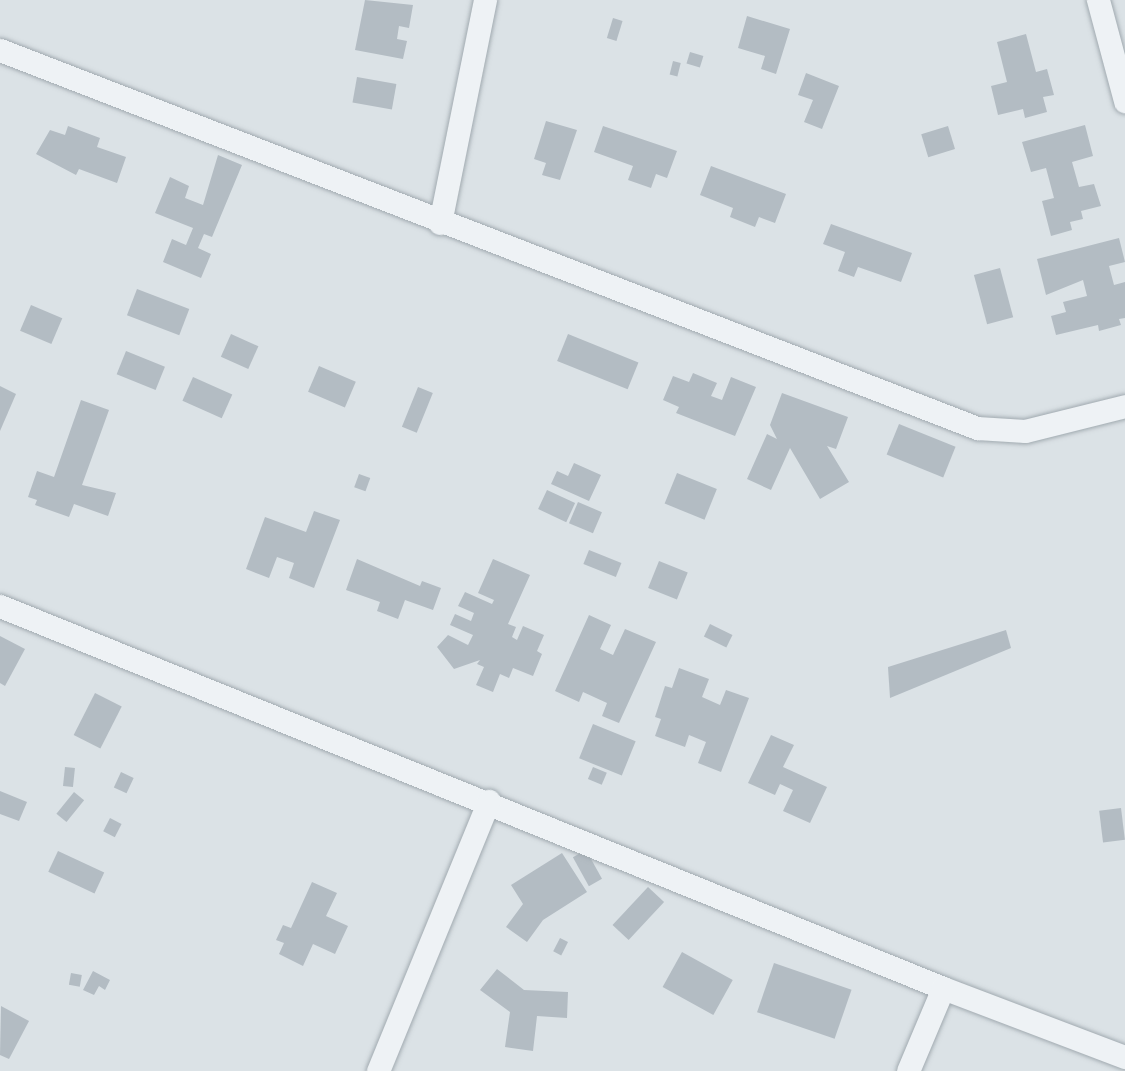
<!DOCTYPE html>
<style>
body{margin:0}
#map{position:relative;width:1125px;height:1071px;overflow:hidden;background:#dbe2e6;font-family:"PT Sans Narrow",sans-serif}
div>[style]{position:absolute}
.building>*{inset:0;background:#b3bcc3;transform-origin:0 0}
.roads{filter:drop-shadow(0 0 2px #a1aab0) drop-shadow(0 0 2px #a1aab0)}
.minor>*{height:23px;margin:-11.5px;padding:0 11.5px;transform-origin:11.5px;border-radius:11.5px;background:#eef2f5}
span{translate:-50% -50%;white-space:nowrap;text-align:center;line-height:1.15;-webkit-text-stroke:6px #ebf0f4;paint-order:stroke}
</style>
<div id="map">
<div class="building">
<div style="clip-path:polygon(365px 0,413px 5px,409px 28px,399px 26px,397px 39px,407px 41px,403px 59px,355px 50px)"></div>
<div style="clip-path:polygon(747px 16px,790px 29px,776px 74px,761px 69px,765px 56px,738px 48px)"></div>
<div style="left:613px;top:18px;width:10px;height:21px;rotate:17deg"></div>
<div style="clip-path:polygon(1026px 34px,1036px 72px,1047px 69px,1054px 95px,1043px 97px,1047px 112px,1025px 118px,1023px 109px,998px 115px,991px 86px,1007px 82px,997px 42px)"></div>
<div style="left:690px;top:52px;width:14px;height:12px;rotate:17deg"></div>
<div style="left:673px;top:61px;width:8px;height:14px;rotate:14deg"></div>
<div style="clip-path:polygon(806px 73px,839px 86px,822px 129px,804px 122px,813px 100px,798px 95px)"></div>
<div style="left:357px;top:77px;width:40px;height:26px;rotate:10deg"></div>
<div style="clip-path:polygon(546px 121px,577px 130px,560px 180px,542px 175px,546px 163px,534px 159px)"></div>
<div style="clip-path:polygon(1085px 125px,1093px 156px,1072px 162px,1079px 187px,1094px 184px,1101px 206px,1081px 211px,1083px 219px,1070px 222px,1072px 230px,1051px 236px,1042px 201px,1054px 198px,1046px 168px,1031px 172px,1022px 142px)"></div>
<div style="clip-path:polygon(68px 126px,100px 138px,97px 147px,126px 157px,117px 183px,79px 169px,76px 175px,36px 154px,50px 130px,65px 135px)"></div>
<div style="clip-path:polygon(603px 126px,677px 151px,667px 178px,656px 174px,651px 188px,628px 180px,633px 166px,594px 152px)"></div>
<div style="left:948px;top:126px;width:24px;height:28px;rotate:73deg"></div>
<div style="clip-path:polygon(218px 155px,242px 165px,212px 237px,204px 234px,198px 248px,211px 254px,201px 278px,163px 262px,172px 239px,186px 245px,193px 228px,155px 213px,170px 177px,189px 186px,185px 198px,203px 205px)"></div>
<div style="clip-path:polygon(711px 166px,786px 194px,775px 223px,759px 217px,755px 227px,730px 217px,733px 208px,700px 195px)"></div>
<div style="clip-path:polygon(831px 224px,912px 253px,901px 282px,858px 267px,854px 277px,838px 271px,845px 252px,823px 244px)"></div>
<div style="clip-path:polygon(1119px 238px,1125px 262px,1109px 266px,1114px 285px,1125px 282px,1125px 318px,1119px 319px,1121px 325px,1099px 331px,1098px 325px,1056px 335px,1051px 316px,1066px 312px,1063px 302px,1087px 296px,1083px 280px,1046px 295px,1037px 259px)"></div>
<div style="left:1000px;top:268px;width:51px;height:27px;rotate:75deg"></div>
<div style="left:137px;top:289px;width:56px;height:28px;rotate:21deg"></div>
<div style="left:31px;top:305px;width:34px;height:28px;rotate:23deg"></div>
<div style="left:231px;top:334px;width:30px;height:25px;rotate:24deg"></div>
<div style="left:568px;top:334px;width:76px;height:29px;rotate:22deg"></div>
<div style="left:126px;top:351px;width:42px;height:25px;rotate:22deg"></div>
<div style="left:319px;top:366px;width:40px;height:28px;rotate:23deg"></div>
<div style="clip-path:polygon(693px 373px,717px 383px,711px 396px,722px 400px,731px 377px,756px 387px,735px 436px,676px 413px,679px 407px,663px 400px,673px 376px,689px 382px)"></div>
<div style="left:193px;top:377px;width:43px;height:26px;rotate:24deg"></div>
<div style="clip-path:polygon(0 386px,16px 394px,0 431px)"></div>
<div style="left:418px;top:387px;width:16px;height:43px;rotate:22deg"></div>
<div style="clip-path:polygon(782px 393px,848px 417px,836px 449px,827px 446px,849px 482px,820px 499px,790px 448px,771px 490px,747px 479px,767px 434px,777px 439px,770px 425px)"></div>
<div style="clip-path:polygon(81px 400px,109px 410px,82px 485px,116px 493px,108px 516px,74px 504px,69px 517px,35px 505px,37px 500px,28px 497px,37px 471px,54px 477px)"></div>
<div style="left:899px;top:424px;width:61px;height:33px;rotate:22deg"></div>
<div style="clip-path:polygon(574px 463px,601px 475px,589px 501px,551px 484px,557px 471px,568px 476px)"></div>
<div style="left:677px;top:473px;width:43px;height:33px;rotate:22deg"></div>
<div style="left:359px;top:474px;width:12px;height:14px;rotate:20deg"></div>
<div style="left:547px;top:490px;width:31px;height:21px;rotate:25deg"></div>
<div style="left:578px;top:502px;width:26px;height:23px;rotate:23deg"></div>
<div style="clip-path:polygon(314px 511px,340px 520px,314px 588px,289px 578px,294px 563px,277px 557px,269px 578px,246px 569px,265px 517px,306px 532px)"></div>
<div style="left:589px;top:550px;width:35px;height:15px;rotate:22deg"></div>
<div style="clip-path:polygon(357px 559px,420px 586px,422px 581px,441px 588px,433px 610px,405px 600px,398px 619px,377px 611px,380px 602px,346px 590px)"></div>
<div style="clip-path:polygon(493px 559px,530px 575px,508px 624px,516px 627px,512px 637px,517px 640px,523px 626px,544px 635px,537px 651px,542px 654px,533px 676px,513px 668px,509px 678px,500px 674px,493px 692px,476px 685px,484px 667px,477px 664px,480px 660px,454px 669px,437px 647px,448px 635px,468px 645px,473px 635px,450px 625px,455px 614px,471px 621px,474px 613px,458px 606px,465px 592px,492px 604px,494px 600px,478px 593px)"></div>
<div style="left:659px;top:561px;width:31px;height:29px;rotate:22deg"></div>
<div style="clip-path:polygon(589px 615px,611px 625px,600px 649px,613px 655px,625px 629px,656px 642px,619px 723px,602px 716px,607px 703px,583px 692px,579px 702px,555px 691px)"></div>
<div style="left:710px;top:624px;width:25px;height:14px;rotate:26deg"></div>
<div style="clip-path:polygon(1006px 630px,1011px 648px,890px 698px,888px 667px)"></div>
<div style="clip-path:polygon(0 636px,25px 649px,5px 686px,0 683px)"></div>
<div style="clip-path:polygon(679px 668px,709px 679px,702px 697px,720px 705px,726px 690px,749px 698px,721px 772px,698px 763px,706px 742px,689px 735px,685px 747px,655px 736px,661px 719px,655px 717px,665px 686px,672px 688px)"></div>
<div style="left:95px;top:693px;width:30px;height:47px;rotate:27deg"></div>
<div style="left:593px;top:724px;width:46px;height:37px;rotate:22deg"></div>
<div style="clip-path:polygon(771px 735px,794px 745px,783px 767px,827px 787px,810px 823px,783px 811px,793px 790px,780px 784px,775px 795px,748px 783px)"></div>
<div style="left:65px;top:767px;width:10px;height:19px;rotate:6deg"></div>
<div style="left:593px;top:767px;width:15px;height:13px;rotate:23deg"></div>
<div style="left:121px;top:772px;width:14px;height:17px;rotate:25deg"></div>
<div style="clip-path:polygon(0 791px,27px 802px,19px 821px,0 814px)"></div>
<div style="left:74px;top:792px;width:13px;height:28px;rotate:39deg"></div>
<div style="left:1121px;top:808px;width:32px;height:22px;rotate:83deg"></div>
<div style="left:110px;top:818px;width:13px;height:15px;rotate:27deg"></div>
<div style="left:586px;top:850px;width:33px;height:15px;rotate:61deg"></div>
<div style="left:58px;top:851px;width:51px;height:23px;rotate:25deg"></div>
<div style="clip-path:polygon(562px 853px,587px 892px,543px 920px,527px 942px,506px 927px,523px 904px,511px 885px)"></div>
<div style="clip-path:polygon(312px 882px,337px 893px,326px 916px,348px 926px,335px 954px,313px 944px,303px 966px,279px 954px,284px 943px,276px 940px,283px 925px,291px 928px)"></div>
<div style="left:648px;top:887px;width:22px;height:52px;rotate:43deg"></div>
<div style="left:560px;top:938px;width:9px;height:15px;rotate:27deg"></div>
<div style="left:682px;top:952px;width:58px;height:40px;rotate:29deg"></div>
<div style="left:774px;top:963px;width:82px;height:52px;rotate:19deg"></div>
<div style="clip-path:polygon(497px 969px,524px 990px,568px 992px,567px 1018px,537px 1016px,533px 1051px,505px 1047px,510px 1012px,480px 990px)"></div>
<div style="clip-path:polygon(93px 971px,110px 980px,105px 990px,99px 986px,94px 995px,83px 990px)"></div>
<div style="left:71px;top:973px;width:11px;height:12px;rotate:10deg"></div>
<div style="clip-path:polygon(1px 1006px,29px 1021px,9px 1059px,0 1055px)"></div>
</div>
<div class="roads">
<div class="minor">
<div style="left:1098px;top:0;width:105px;rotate:75deg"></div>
<div style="left:0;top:50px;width:1048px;rotate:21.15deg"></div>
<div style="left:977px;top:428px;width:48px;rotate:3.6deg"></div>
<div style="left:1025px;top:431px;width:103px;rotate:-14deg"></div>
<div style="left:440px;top:223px;width:227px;rotate:-78.6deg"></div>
<div style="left:0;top:606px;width:1017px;rotate:22.05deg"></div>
<div style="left:943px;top:988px;width:195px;rotate:20.8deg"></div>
<div style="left:378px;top:1071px;width:292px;rotate:-67.7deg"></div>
<div style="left:908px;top:1071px;width:90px;rotate:-67.1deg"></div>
</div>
</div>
</div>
